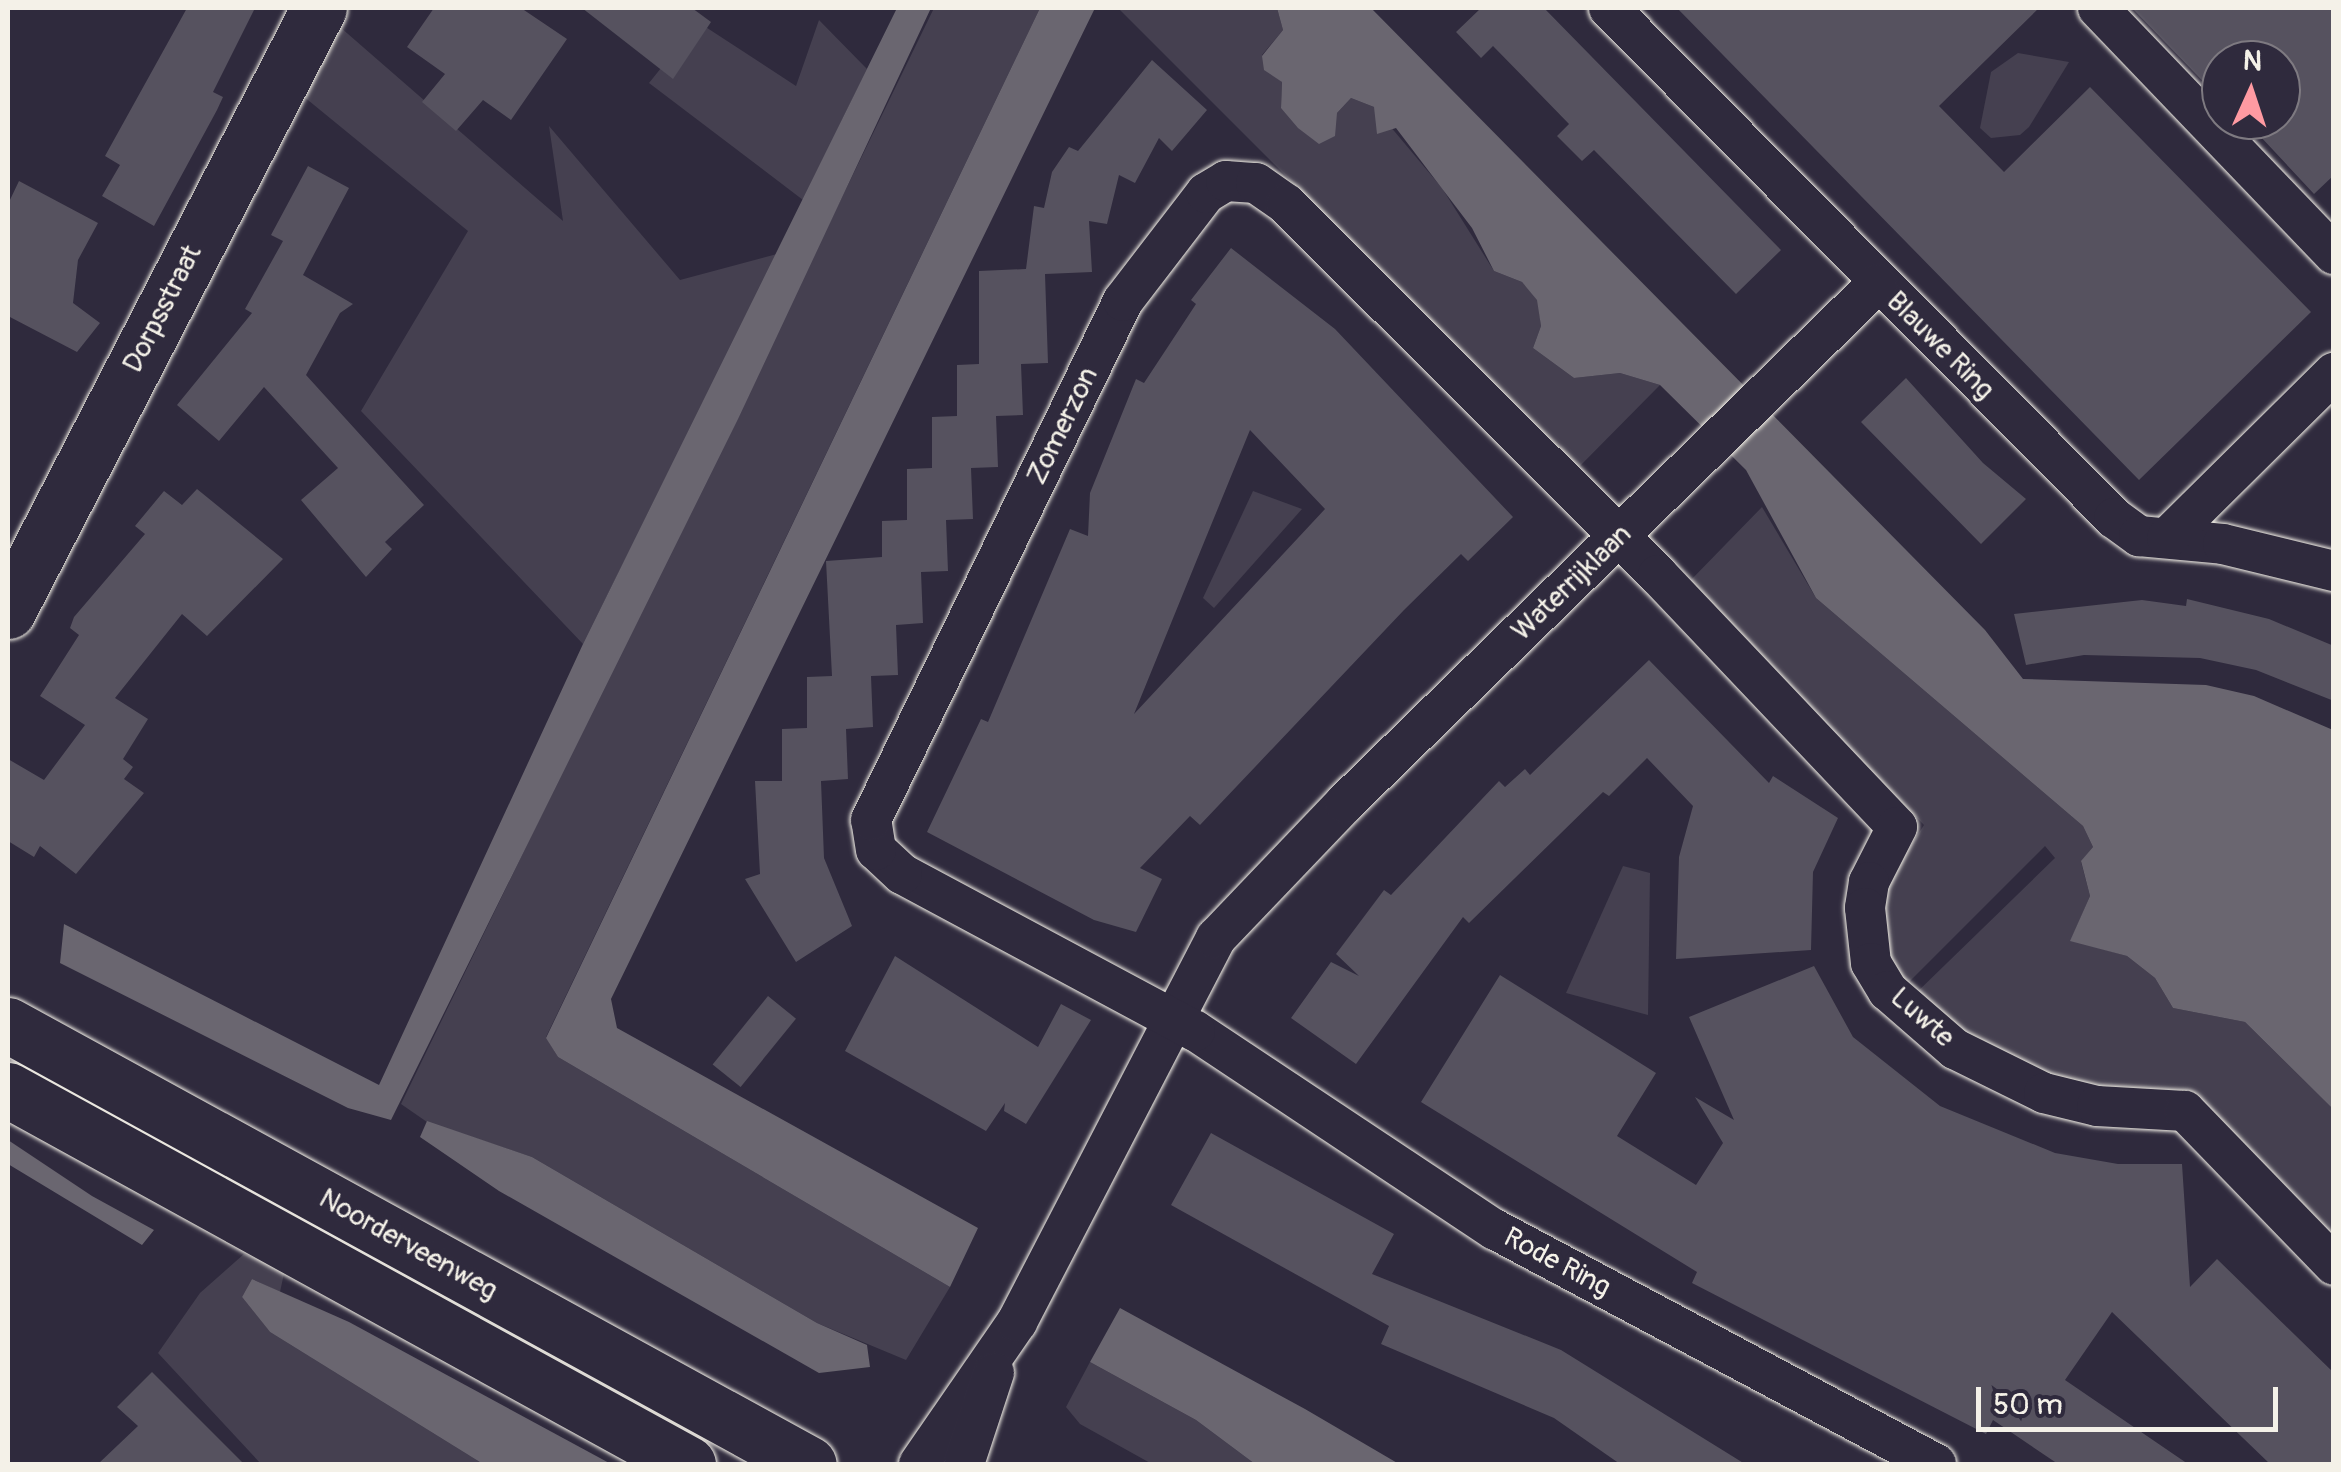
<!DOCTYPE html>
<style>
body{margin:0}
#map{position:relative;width:2341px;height:1472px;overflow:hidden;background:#2f2a3d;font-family:Pangolin,sans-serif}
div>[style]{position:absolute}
.green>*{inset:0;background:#454050}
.water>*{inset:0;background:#6a6670}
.building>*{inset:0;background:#56525f;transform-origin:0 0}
.roads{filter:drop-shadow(0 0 2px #f4f1e8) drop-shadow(0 0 2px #f4f1e8)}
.street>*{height:40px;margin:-20px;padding:0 20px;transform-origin:20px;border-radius:20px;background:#2f2a3d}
.secondary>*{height:55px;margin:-27.5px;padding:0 27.5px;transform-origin:27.5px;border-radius:27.5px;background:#2f2a3d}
span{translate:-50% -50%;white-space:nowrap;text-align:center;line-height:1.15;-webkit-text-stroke:8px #2f2a3d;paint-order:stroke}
.street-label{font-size:28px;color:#f4f1e8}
.frame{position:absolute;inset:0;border:10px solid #f4f1e8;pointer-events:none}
.north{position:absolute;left:2201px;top:40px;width:100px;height:100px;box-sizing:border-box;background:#2f2a3d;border:2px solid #7e7a81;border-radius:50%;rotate:3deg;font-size:28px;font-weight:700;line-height:40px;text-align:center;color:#f4f1e8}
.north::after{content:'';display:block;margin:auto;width:35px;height:45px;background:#ff9aa2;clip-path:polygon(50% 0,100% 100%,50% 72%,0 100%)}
.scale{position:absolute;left:1976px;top:1387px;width:302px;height:45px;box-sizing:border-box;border:5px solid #f4f1e8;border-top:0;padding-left:12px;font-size:30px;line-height:35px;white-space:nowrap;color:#f4f1e8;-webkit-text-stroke:8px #2f2a3d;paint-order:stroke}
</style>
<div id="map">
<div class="green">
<div style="clip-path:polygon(934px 8px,1040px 8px,546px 1037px,558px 1057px,950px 1287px,906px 1360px,817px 1323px,532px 1157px,427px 1122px,401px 1104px)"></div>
<div style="clip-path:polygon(1118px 8px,1277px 8px,1283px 30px,1262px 55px,1282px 82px,1281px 108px,1337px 113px,1351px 98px,1374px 107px,1442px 188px,1494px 271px,1522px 282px,1538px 300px,1541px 326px,1533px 348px,1574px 378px,1620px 373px,1660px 385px,1578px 468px)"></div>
<div style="clip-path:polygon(819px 20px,867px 69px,803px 200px,649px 83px,698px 22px,796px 86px)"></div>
<div style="clip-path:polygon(340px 27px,563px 221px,549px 126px,680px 280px,777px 254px,583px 644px,361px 411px,468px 231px,303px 96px)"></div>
<div style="clip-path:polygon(2018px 53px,2069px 62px,2029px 127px,2020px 135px,1991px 138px,1980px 128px,1991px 72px)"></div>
<div style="clip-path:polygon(1253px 491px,1302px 509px,1214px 608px,1203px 598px)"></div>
<div style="clip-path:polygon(1762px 507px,1816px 598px,2083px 826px,2093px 847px,2081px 862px,2090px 896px,2071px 940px,2127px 956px,2155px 978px,2173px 1008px,2245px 1022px,2333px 1109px,2333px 1247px,2187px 1094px,2102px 1095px,2013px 1066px,1913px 996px,2055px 858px,2045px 846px,1906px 985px,1890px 970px,1883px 889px,1924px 825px,1689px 582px)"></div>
<div style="clip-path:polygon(1623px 866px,1650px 873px,1648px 1015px,1566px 993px)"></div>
<div style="clip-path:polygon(244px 1254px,285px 1269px,280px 1292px,252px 1279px,242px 1297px,270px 1332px,483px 1464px,261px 1464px,158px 1353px,200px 1293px)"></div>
<div style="clip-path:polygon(1090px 1362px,1196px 1420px,1255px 1464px,1152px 1464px,1080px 1424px,1066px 1407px)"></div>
</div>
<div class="water">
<div style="clip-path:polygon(897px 8px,931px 8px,738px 419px,391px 1120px,348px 1108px,60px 963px,64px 924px,379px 1085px,583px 644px)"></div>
<div style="clip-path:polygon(1040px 8px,1095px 8px,611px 999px,617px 1028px,978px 1228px,950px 1287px,558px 1057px,546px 1038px)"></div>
<div style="clip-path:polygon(1277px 8px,1371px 8px,1985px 630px,2023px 679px,2206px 685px,2254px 696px,2333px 730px,2333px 1109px,2245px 1022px,2173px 1008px,2155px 978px,2127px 956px,2070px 941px,2090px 896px,2081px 861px,2093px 847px,2083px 826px,1816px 598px,1746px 470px,1660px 385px,1620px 373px,1574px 378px,1533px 348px,1541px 326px,1537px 300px,1522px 282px,1494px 271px,1472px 228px,1396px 128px,1377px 134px,1374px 107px,1351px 98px,1337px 113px,1335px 136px,1319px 144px,1298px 128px,1281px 108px,1282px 82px,1264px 70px,1262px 56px,1283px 30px)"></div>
<div style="clip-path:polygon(427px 1121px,532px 1157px,817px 1323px,867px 1345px,870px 1367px,819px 1373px,499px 1191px,420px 1137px)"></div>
<div style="clip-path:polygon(8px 1140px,92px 1196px,154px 1230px,142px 1245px,8px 1164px)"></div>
<div style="clip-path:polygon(252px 1279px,349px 1322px,611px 1464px,483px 1464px,270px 1332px,242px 1297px)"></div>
<div style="clip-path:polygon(1120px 1308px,1305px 1409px,1399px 1464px,1255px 1464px,1196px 1420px,1090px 1362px)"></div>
</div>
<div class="building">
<div style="clip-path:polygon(187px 8px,255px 8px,213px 92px,223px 97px,217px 110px,154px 226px,102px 196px,120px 165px,105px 156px)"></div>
<div style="clip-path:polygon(434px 8px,521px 8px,567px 39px,511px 120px,483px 100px,456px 131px,422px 102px,445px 74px,407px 47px)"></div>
<div style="clip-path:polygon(582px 8px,692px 8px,711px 22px,673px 79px)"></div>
<div style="clip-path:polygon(1481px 8px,1544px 8px,1781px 250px,1736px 294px,1594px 150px,1582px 161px,1557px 136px,1569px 124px,1493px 46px,1481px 58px,1456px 32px)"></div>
<div style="clip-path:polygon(1677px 8px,2039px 8px,1939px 106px,2004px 172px,2090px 87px,2311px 312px,2139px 480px)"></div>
<div style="clip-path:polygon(2132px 8px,2334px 8px,2334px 175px,2314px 194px,2245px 120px,2281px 120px,2281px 60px,2221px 60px,2221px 100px)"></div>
<div style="clip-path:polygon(1152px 60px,1207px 110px,1172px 151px,1159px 138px,1135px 183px,1119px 175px,1107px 224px,1089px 221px,1092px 272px,1045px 274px,1048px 363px,1021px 364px,1023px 415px,996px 416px,998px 467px,971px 468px,973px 519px,946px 520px,948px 571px,921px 572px,923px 623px,896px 625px,898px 675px,871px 676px,873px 727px,846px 729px,848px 779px,821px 781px,824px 858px,852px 926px,796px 962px,745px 879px,760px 874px,755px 781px,782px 781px,782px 729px,807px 728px,807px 677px,832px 676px,826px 561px,882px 557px,882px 521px,907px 520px,907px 469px,932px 468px,932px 417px,957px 416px,957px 365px,979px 364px,979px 271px,1026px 269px,1034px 206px,1044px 208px,1052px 172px,1069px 147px,1078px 151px)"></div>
<div style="clip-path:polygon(308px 166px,349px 188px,303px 275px,353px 304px,340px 313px,306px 375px,424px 505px,385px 542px,392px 549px,366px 577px,301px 500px,338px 468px,264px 387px,219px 441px,177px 405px,252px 313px,245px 309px,283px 241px,271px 235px)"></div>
<div style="clip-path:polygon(19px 181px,98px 223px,78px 260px,73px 303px,100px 323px,77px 352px,8px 316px,8px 204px)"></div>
<div style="clip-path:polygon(evenodd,1231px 248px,1335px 329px,1513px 517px,1468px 561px,1461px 554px,1404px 610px,1200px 825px,1190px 816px,1140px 868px,1162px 879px,1136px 932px,1094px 920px,927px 832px,981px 719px,988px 722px,1070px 529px,1088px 536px,1090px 493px,1136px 379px,1144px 383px,1196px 304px,1191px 300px,1231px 248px,1250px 430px,1325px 509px,1134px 714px,1198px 557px,1250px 430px)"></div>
<div style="clip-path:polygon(1906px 378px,1983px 463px,2026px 499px,1981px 544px,1861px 422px)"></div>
<div style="clip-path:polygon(197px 489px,283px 559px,207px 636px,182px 614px,115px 698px,148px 719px,123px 759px,133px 767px,124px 779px,144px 793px,76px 874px,40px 846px,34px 857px,8px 841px,8px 759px,44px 780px,85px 725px,40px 696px,79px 635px,70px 628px,74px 617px,145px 534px,135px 526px,164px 491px,182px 505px)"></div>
<div style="clip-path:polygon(2187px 599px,2269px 619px,2334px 646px,2334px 701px,2256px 670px,2200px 658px,2084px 655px,2026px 665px,2014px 614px,2142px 600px,2186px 606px)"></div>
<div style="clip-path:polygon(1649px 660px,1769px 783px,1773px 776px,1838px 818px,1813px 872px,1811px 950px,1676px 959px,1679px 857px,1693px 806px,1647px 758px,1609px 796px,1603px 792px,1469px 923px,1463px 917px,1356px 1064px,1291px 1018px,1331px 962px,1359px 976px,1336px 954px,1384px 890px,1391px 895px,1499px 781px,1505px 787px,1525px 769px,1530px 775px)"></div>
<div style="clip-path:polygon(895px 956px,1038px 1047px,1061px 1004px,1091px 1020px,1026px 1124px,1004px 1111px,1005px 1103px,986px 1131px,845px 1051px)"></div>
<div style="clip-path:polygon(1814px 966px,1853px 1037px,1940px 1106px,2055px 1153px,2118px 1164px,2182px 1164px,2190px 1287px,2217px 1259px,2334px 1373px,2334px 1464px,2270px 1464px,2112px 1312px,2065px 1380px,2188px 1464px,2058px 1464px,1993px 1420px,1986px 1434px,1692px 1283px,1697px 1272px,1421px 1102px,1500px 975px,1656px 1073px,1617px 1136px,1696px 1185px,1723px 1143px,1695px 1097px,1734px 1120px,1689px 1017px)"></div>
<div style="left:768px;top:996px;width:36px;height:88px;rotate:39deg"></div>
<div style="clip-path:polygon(1211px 1133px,1394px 1234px,1372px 1274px,1561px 1350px,1745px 1464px,1620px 1464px,1554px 1418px,1381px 1344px,1389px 1326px,1171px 1205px)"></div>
<div style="clip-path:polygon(152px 1372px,244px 1464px,98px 1464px,138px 1426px,117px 1407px)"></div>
</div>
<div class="roads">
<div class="street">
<div style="left:1609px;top:8px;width:718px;rotate:45.28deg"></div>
<div style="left:2114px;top:518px;width:31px;rotate:36deg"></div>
<div style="left:2139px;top:536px;width:84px;rotate:5.4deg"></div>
<div style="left:2223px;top:544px;width:114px;rotate:13.7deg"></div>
<div style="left:2098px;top:8px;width:341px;rotate:46.2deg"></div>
<div style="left:2167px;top:538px;width:235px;rotate:-44.7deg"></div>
<div style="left:919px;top:1464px;width:173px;rotate:-55.4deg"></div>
<div style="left:1017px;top:1322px;width:433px;rotate:-62.6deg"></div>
<div style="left:1216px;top:938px;width:187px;rotate:-46.3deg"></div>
<div style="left:1345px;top:803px;width:743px;rotate:-44.29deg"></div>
<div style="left:964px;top:1464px;width:96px;rotate:-71.8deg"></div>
<div style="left:1936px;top:1464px;width:499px;rotate:-152deg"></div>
<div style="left:1495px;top:1230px;width:360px;rotate:-146.4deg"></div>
<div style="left:1195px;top:1031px;width:332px;rotate:-151.8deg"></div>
<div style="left:902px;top:874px;width:35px;rotate:-137deg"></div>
<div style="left:876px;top:850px;width:30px;rotate:-99deg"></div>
<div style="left:871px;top:820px;width:577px;rotate:-64.1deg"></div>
<div style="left:1123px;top:301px;width:136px;rotate:-52.5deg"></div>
<div style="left:1206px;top:193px;width:23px;rotate:-31deg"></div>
<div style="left:1226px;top:181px;width:30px;rotate:4deg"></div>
<div style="left:1256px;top:183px;width:37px;rotate:35deg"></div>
<div style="left:1286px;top:204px;width:525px;rotate:44.92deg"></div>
<div style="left:1658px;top:575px;width:347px;rotate:46.5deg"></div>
<div style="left:1897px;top:827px;width:62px;rotate:117deg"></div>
<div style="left:1869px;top:882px;width:26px;rotate:99deg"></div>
<div style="left:1865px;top:908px;width:55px;rotate:83.8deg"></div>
<div style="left:1871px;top:963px;width:33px;rotate:59deg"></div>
<div style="left:1888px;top:991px;width:89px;rotate:40.9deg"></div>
<div style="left:1955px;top:1049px;width:99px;rotate:26.3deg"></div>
<div style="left:2044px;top:1093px;width:55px;rotate:13.8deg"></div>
<div style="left:2097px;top:1106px;width:88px;rotate:3.3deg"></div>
<div style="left:2185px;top:1111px;width:214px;rotate:45.9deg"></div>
</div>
<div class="secondary">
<div style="left:8px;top:611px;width:678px;rotate:-62.72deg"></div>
<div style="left:8px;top:1025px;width:913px;rotate:28.73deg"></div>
<div style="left:8px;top:1090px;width:776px;rotate:28.81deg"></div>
</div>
</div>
<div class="street-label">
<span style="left:163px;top:309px;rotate:-63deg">Dorpsstraat</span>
<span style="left:1940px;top:346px;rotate:45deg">Blauwe Ring</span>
<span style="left:1063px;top:426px;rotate:-64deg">Zomerzon</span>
<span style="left:1572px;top:583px;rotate:-44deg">Waterrijklaan</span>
<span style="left:1922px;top:1018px;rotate:41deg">Luwte</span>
<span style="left:408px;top:1245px;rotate:29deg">Noorderveenweg</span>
<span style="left:1557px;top:1263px;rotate:28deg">Rode Ring</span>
</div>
<div class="frame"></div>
<div class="north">N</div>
<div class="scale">50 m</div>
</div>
